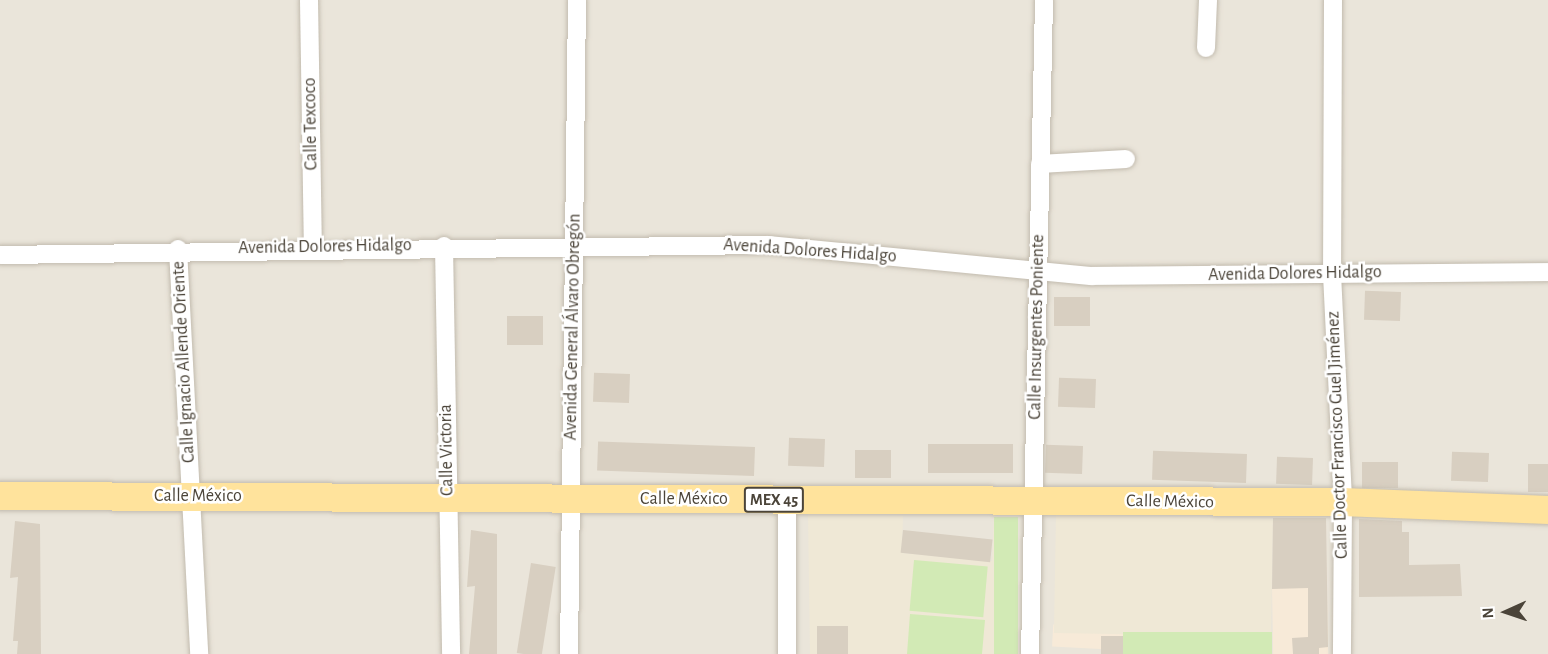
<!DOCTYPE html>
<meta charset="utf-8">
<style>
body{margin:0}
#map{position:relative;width:1548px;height:654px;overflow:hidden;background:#f6f3ec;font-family:"Alegreya Sans",sans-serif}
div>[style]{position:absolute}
.residential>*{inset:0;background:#eae5da;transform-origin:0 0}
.commercial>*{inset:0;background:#f7ead8;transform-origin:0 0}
.education>*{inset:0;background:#efe8d6;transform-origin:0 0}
.green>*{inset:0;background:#d2eab5;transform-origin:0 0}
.building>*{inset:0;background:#d8cfc1;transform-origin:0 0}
.roads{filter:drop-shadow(0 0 2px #c2bbae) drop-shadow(0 0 2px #c2bbae)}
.minor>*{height:18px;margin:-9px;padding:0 9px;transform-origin:9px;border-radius:9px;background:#fff}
.primary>*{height:28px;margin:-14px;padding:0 14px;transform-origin:14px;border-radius:14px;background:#ffe39c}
span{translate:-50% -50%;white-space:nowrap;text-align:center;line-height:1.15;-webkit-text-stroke:5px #fff;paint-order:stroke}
.shield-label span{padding:2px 4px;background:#fff;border:2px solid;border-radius:4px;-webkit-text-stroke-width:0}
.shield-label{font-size:16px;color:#4b4439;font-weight:700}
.street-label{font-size:18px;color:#4b4439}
.north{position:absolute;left:1476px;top:582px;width:60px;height:60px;-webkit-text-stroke:4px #fff;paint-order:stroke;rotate:267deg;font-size:16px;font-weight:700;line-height:24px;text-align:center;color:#4b4439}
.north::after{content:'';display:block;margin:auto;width:21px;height:27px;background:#4b4439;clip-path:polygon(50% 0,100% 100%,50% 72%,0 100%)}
</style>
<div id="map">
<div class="residential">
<div style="left:0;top:0;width:1548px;height:654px"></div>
</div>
<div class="commercial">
<div style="left:1327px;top:587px;width:67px;height:55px;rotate:89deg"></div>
<div style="left:1198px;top:632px;width:22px;height:145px;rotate:93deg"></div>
</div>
<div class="education">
<div style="clip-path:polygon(808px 513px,903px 516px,902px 553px,992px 561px,994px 517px,1018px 517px,1015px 654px,810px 654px)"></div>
<div style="left:1056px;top:515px;width:217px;height:118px;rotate:1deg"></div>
</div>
<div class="green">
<div style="left:994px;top:517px;width:24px;height:137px"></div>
<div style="left:914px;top:560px;width:74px;height:51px;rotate:5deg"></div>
<div style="clip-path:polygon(910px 614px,985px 620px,982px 654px,907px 654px)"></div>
<div style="left:1123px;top:632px;width:149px;height:22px"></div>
</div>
<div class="building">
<div style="left:1401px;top:292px;width:29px;height:36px;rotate:92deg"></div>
<div style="left:1090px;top:297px;width:29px;height:36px;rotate:90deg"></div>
<div style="left:543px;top:316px;width:29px;height:36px;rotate:90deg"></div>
<div style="left:630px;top:374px;width:29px;height:36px;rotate:92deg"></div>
<div style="left:1096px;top:379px;width:29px;height:37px;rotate:92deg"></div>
<div style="left:825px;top:439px;width:28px;height:36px;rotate:92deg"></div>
<div style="left:1013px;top:444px;width:29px;height:85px;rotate:90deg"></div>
<div style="left:1083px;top:446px;width:28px;height:37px;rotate:92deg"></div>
<div style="left:755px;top:447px;width:29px;height:157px;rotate:92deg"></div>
<div style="left:891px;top:450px;width:28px;height:36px;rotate:90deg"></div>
<div style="left:1489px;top:453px;width:29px;height:37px;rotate:92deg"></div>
<div style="left:1247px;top:454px;width:29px;height:94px;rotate:92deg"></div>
<div style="left:1313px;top:458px;width:27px;height:36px;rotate:92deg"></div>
<div style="left:1398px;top:462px;width:26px;height:36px;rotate:90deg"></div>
<div style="left:1548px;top:464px;width:28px;height:20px;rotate:90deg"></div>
<div style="clip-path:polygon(1273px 518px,1326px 518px,1328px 647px,1319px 648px,1319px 654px,1293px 654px,1292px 638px,1308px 637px,1308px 588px,1272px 589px)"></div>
<div style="clip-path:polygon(1359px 519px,1402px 521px,1402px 532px,1409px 532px,1409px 565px,1460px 564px,1462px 596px,1359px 597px)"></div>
<div style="clip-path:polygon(15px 521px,40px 524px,41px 654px,17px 654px,18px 641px,13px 641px,18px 577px,10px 578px)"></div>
<div style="clip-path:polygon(471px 530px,497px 534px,497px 654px,469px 654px,475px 586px,467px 587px)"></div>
<div style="left:903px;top:530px;width:90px;height:23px;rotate:6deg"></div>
<div style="left:531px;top:563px;width:25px;height:91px;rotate:9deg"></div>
<div style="left:817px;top:626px;width:31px;height:28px"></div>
<div style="left:1101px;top:636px;width:22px;height:18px"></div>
</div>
<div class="roads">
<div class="minor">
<div style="left:309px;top:0;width:247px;rotate:89.1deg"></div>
<div style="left:1333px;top:0;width:274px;rotate:90.2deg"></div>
<div style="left:1332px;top:274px;width:228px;rotate:87.2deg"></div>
<div style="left:1343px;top:502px;width:152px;rotate:90.4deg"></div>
<div style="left:1206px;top:48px;width:48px;rotate:-87.6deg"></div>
<div style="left:1040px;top:164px;width:86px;rotate:-3.3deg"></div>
<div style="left:444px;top:246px;width:408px;rotate:89deg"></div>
<div style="left:178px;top:249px;width:406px;rotate:87deg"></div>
<div style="left:0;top:255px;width:769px;rotate:-0.75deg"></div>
<div style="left:769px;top:245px;width:324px;rotate:5.5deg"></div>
<div style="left:1092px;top:276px;width:456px;rotate:-0.5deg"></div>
<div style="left:569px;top:654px;width:654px;rotate:-89.3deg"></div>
<div style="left:787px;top:654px;width:154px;rotate:-90deg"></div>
<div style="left:1030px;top:654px;width:654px;rotate:-88.77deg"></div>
</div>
<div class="primary">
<div style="left:0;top:496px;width:1343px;rotate:0.26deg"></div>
<div style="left:1343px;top:502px;width:205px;rotate:2.2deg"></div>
</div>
</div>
<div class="shield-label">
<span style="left:774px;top:500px">MEX 45</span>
</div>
<div class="street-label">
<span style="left:311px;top:124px;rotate:-91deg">Calle Texcoco</span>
<span style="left:325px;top:247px;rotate:-1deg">Avenida Dolores Hidalgo</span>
<span style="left:810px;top:251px;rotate:4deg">Avenida Dolores Hidalgo</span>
<span style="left:1295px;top:274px;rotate:-1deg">Avenida Dolores Hidalgo</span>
<span style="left:573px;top:327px;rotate:-89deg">Avenida General Álvaro Obregón</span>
<span style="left:1037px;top:327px;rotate:-89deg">Calle Insurgentes Poniente</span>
<span style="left:184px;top:362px;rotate:-93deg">Calle Ignacio Allende Oriente</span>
<span style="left:1338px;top:435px;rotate:-92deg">Calle Doctor Francisco Guel Jiménez</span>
<span style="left:447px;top:450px;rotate:-91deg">Calle Victoria</span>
<span style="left:198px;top:496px">Calle México</span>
<span style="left:684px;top:499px">Calle México</span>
<span style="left:1170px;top:502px;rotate:1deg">Calle México</span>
</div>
<div class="north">N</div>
</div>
